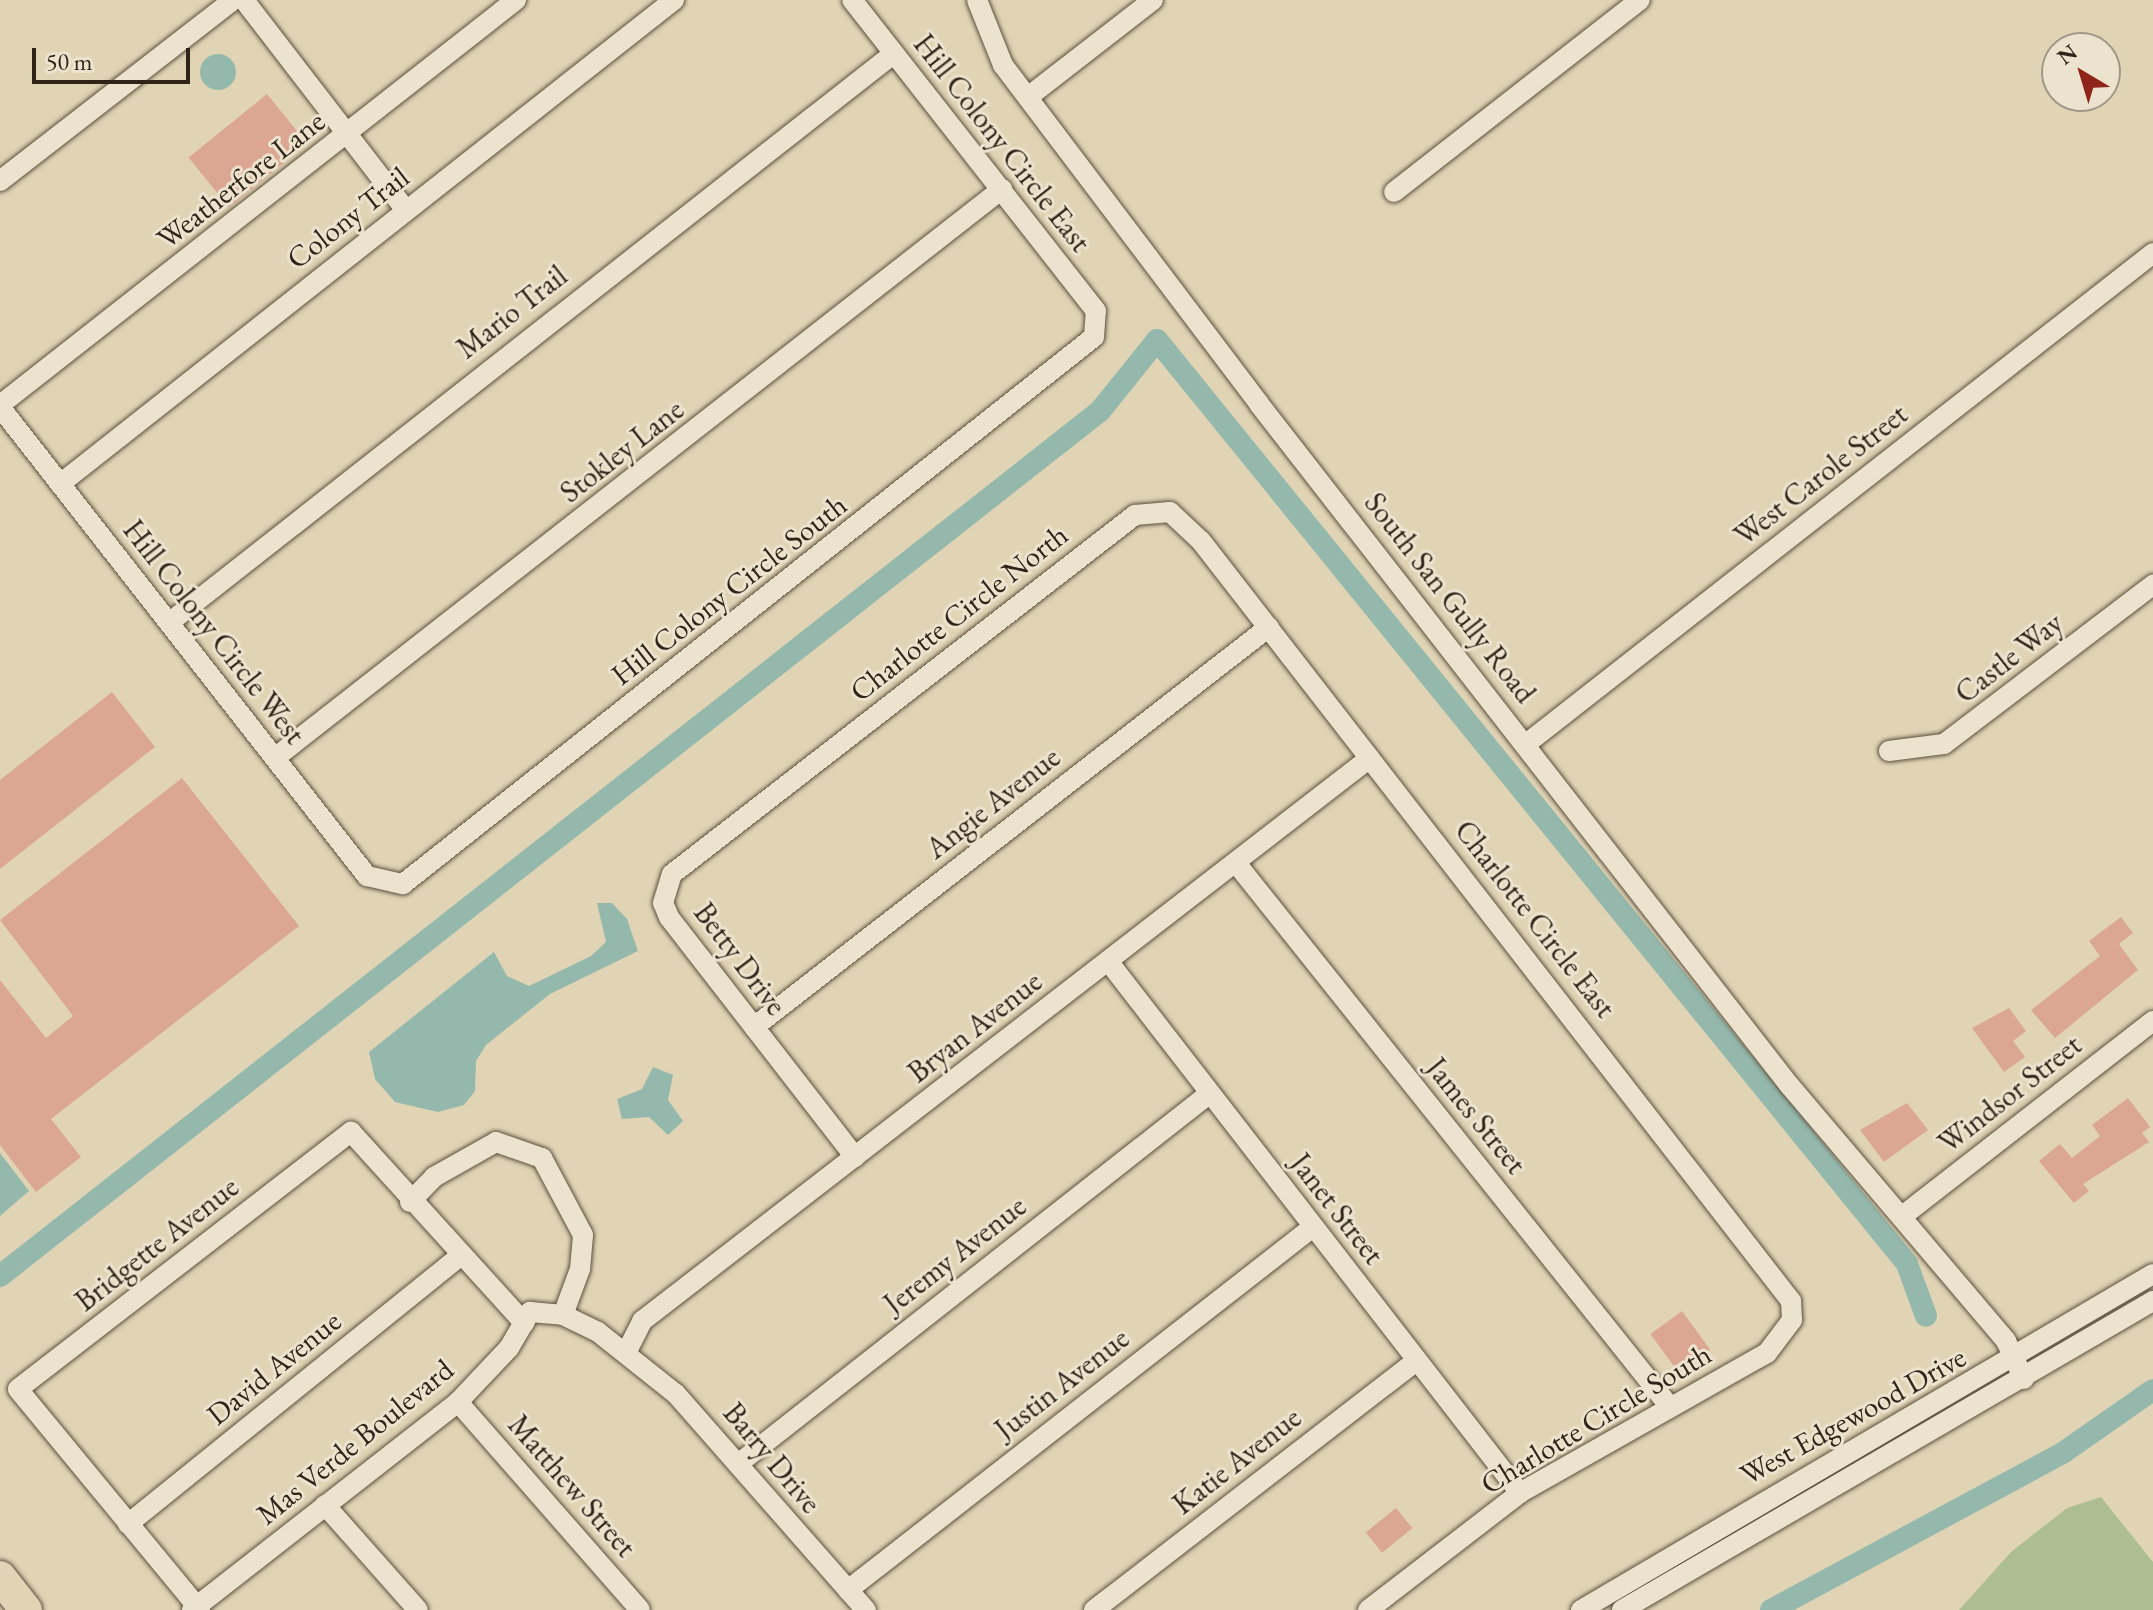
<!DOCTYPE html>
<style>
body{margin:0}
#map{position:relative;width:2153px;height:1610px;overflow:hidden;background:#e1d4b5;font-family:"EB Garamond",serif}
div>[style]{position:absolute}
.green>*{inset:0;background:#adbe92}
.water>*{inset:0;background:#94b8ac}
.round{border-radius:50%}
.canal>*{height:22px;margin:-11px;padding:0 11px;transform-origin:11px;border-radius:11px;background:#94b8ac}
.building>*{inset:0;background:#dba793;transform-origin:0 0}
.roads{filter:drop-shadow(0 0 2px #5c503f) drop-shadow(0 0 2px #5c503f)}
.minor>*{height:20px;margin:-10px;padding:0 10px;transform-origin:10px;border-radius:10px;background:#ece3cf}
.primary>*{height:32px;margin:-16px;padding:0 16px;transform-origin:16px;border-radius:16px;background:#e1d4b5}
span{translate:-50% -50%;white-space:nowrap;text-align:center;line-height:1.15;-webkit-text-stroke:6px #ece3cf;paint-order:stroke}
.street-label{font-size:30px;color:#302418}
.north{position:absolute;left:2041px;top:32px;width:80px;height:80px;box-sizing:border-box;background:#ece3cf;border:2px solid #a19786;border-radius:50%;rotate:322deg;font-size:22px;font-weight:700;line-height:32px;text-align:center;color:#302418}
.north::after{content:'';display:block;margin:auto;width:28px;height:36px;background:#8f2418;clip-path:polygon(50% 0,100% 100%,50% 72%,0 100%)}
.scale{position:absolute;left:32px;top:48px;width:158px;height:36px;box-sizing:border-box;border:4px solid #302418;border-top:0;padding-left:10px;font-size:24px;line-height:28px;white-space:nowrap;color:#302418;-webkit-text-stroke:6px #ece3cf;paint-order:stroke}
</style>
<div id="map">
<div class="green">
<div style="clip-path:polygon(2101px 1497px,2153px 1562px,2153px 1610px,1959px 1610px,2011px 1552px,2067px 1508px)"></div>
</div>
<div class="water">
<div class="round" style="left:200px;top:54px;width:36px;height:36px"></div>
<div style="clip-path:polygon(597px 903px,612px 903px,627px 919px,638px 951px,550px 994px,486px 1045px,476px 1061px,475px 1091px,464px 1105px,438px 1112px,395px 1102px,375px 1079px,369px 1052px,494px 952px,507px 976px,529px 986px,591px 956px,606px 942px)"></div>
<div style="clip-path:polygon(653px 1067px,673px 1075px,668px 1100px,683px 1121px,668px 1135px,649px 1117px,622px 1119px,617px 1099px,642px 1089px)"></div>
<div style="clip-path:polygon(0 1153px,29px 1191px,0 1216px)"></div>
</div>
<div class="canal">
<div style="left:0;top:1276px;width:1399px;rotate:-38.18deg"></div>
<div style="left:1100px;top:411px;width:91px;rotate:-51.2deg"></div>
<div style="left:1157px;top:340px;width:1190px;rotate:50.93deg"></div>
<div style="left:1907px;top:1264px;width:55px;rotate:69.9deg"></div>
<div style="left:1771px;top:1610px;width:333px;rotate:-28.3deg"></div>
<div style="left:2064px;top:1452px;width:108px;rotate:-34.9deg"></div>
</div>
<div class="building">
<div style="left:267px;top:94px;width:64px;height:101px;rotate:51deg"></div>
<div style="clip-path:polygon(112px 692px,155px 747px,0 869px,0 780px)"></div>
<div style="clip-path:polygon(182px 778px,299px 926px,51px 1119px,81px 1157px,36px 1192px,0 1145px,0 980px,46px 1038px,73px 1016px,0 920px)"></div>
<div style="clip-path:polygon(2121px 917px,2133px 933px,2119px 944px,2138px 970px,2055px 1038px,2031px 1010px,2100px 956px,2089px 941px)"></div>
<div style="clip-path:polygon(2009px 1008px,2026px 1031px,2013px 1041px,2025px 1057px,2004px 1072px,1972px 1028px)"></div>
<div style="clip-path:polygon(2128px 1098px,2150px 1127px,2142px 1133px,2149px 1142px,2083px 1184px,2089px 1191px,2074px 1203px,2039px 1161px,2060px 1144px,2072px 1158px,2100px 1136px,2092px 1125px)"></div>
<div style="clip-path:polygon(1907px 1103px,1928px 1130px,1884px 1162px,1860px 1130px)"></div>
<div style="left:1682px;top:1311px;width:48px;height:39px;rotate:54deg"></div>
<div style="left:1396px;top:1508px;width:26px;height:39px;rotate:51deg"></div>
</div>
<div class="roads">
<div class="minor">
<div style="left:244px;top:0;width:265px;rotate:52.4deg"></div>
<div style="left:977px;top:0;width:70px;rotate:68.2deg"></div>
<div style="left:1003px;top:65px;width:425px;rotate:52.9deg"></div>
<div style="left:1259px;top:404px;width:864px;rotate:52.1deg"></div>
<div style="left:1790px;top:1086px;width:334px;rotate:49.7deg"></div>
<div style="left:2006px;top:1341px;width:42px;rotate:64.7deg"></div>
<div style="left:1028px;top:97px;width:158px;rotate:-37.8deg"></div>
<div style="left:0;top:181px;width:295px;rotate:-37.8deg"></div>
<div style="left:1394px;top:192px;width:312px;rotate:-38deg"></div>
<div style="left:0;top:405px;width:656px;rotate:-38.13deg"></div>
<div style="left:0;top:407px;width:596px;rotate:51.96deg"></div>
<div style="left:367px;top:876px;width:37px;rotate:13deg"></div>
<div style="left:403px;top:884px;width:881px;rotate:-38.37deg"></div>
<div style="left:1094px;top:337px;width:26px;rotate:-86deg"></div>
<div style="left:1096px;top:311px;width:395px;rotate:-128.1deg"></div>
<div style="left:60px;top:484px;width:782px;rotate:-38.25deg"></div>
<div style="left:170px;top:622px;width:919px;rotate:-38.15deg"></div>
<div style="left:1526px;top:744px;width:796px;rotate:-38.06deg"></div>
<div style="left:1889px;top:751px;width:55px;rotate:-7.3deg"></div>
<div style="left:1944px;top:744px;width:263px;rotate:-37.3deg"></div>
<div style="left:276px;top:757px;width:922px;rotate:-38.04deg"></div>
<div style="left:1236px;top:863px;width:696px;rotate:51.42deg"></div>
<div style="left:1108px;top:961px;width:673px;rotate:52.24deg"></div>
<div style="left:754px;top:1027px;width:652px;rotate:-37.84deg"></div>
<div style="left:855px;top:1157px;width:304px;rotate:-127.8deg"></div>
<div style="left:669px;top:917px;width:15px;rotate:-113deg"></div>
<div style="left:663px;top:903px;width:30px;rotate:-73deg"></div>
<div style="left:672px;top:874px;width:586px;rotate:-37.79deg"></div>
<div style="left:1135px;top:515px;width:35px;rotate:-5deg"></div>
<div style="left:1170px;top:512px;width:42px;rotate:43.1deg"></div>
<div style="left:1201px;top:541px;width:962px;rotate:52.18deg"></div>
<div style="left:1791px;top:1301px;width:19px;rotate:87deg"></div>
<div style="left:1792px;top:1320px;width:41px;rotate:127.1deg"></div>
<div style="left:1767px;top:1353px;width:284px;rotate:150.5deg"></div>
<div style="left:1520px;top:1493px;width:192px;rotate:142.4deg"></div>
<div style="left:410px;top:1202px;width:35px;rotate:-46deg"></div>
<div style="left:434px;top:1177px;width:71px;rotate:-29.4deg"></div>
<div style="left:496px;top:1142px;width:49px;rotate:19.2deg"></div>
<div style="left:542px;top:1158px;width:87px;rotate:62deg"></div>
<div style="left:583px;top:1235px;width:34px;rotate:95deg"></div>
<div style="left:580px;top:1269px;width:49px;rotate:110.3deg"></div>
<div style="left:1905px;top:1214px;width:314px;rotate:-37.9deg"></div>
<div style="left:627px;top:1351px;width:34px;rotate:-63deg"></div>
<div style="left:642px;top:1321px;width:920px;rotate:-37.72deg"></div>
<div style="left:458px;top:1402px;width:276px;rotate:48.8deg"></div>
<div style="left:738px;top:1464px;width:599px;rotate:-38.15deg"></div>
<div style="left:325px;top:1505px;width:140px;rotate:48.5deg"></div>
<div style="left:128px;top:1524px;width:424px;rotate:-38.9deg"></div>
<div style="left:848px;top:1590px;width:590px;rotate:-37.98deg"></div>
<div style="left:192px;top:1610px;width:338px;rotate:-38deg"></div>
<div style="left:458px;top:1402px;width:74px;rotate:-46.6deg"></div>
<div style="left:509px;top:1348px;width:42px;rotate:-59.7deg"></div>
<div style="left:530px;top:1312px;width:33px;rotate:5deg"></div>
<div style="left:563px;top:1315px;width:39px;rotate:26deg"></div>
<div style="left:598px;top:1332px;width:100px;rotate:38.5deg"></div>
<div style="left:676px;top:1394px;width:288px;rotate:48.7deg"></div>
<div style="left:200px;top:1610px;width:286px;rotate:-129.5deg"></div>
<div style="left:18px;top:1389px;width:421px;rotate:-37.7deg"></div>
<div style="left:351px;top:1132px;width:258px;rotate:47.8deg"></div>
<div style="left:1094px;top:1610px;width:408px;rotate:-37.7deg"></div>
<div style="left:1581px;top:1610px;width:663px;rotate:-30.43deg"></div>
<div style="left:1622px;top:1610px;width:614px;rotate:-30.2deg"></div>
</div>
<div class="primary">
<div style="left:0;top:1577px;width:42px;rotate:51.8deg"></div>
</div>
</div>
<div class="street-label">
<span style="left:1002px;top:143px;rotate:52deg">Hill Colony Circle East</span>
<span style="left:241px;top:180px;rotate:-38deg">Weatherfore Lane</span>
<span style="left:348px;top:218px;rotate:-38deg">Colony Trail</span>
<span style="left:512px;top:312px;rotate:-38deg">Mario Trail</span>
<span style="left:622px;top:451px;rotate:-38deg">Stokley Lane</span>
<span style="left:1821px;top:475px;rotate:-38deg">West Carole Street</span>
<span style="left:729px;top:590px;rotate:-38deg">Hill Colony Circle South</span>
<span style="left:1450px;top:598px;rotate:52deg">South San Gully Road</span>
<span style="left:959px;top:613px;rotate:-38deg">Charlotte Circle North</span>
<span style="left:214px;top:632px;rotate:52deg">Hill Colony Circle West</span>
<span style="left:2009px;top:658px;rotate:-38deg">Castle Way</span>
<span style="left:993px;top:803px;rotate:-38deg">Angie Avenue</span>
<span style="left:1535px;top:919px;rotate:52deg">Charlotte Circle East</span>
<span style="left:740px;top:959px;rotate:53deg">Betty Drive</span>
<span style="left:975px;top:1027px;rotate:-38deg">Bryan Avenue</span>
<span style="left:2010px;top:1094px;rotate:-38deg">Windsor Street</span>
<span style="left:1476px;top:1116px;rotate:51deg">James Street</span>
<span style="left:1337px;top:1209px;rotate:52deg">Janet Street</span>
<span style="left:157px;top:1244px;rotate:-38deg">Bridgette Avenue</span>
<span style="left:955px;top:1255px;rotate:-38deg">Jeremy Avenue</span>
<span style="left:274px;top:1368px;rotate:-39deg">David Avenue</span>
<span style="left:1062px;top:1384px;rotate:-38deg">Justin Avenue</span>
<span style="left:1853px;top:1416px;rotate:-29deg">West Edgewood Drive</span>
<span style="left:1596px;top:1419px;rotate:-31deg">Charlotte Circle South</span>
<span style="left:355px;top:1442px;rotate:-39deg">Mas Verde Boulevard</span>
<span style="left:772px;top:1458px;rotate:50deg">Barry Drive</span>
<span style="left:1237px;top:1461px;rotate:-38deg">Katie Avenue</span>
<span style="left:572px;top:1486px;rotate:49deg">Matthew Street</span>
</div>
<div class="north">N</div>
<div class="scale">50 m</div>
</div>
